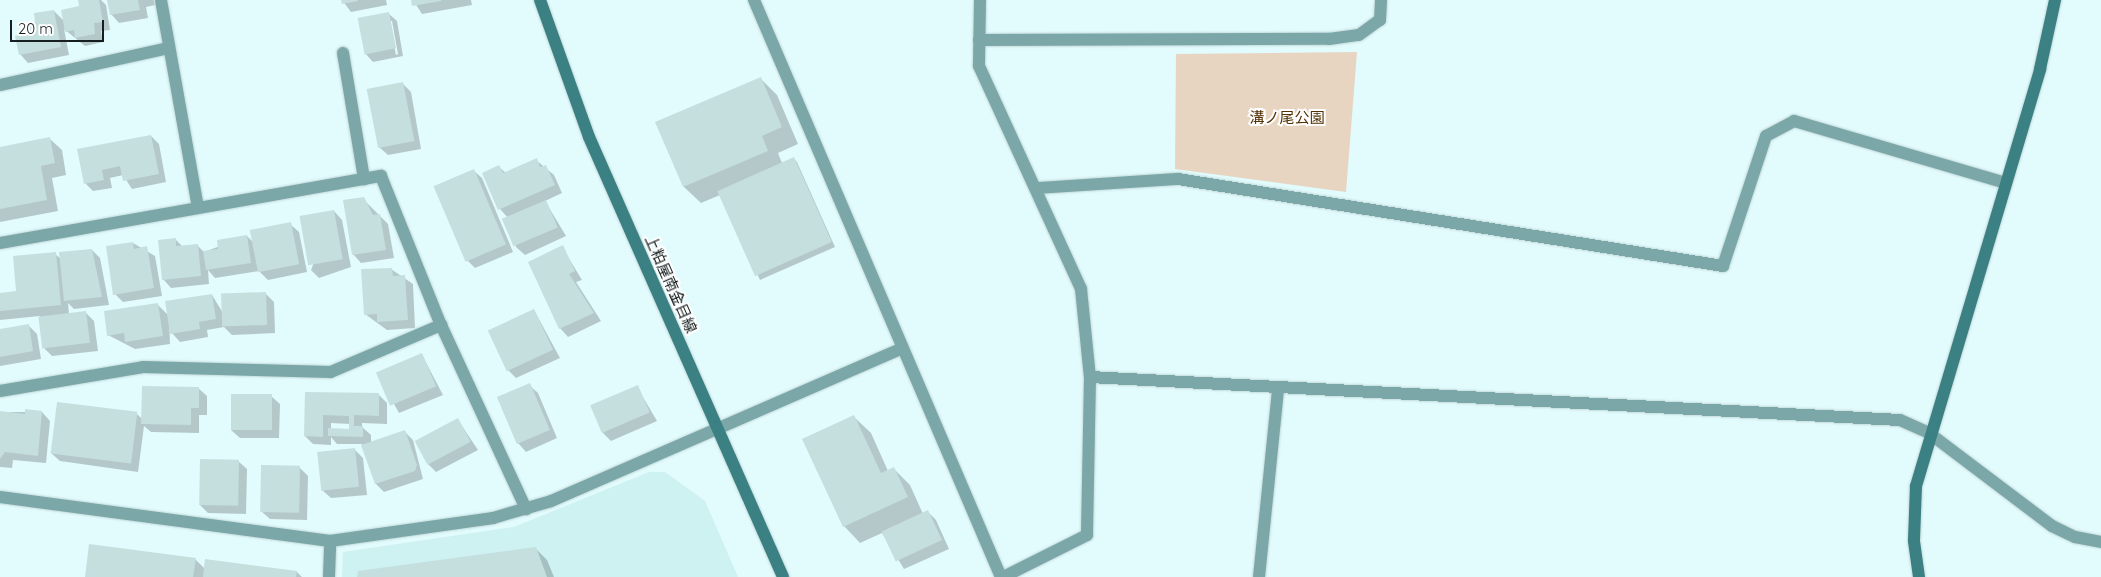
<!DOCTYPE html>
<meta charset="utf-8">
<style>
body{margin:0}
#map{position:relative;width:2101px;height:577px;overflow:hidden;background:#e2fbfc;font-family:Quicksand,"Noto Sans JP",sans-serif}
div>[style]{position:absolute}
.built>*{inset:0;background:#cef1f1}
.green>*{inset:0;background:#e8d5c1}
.shadow>*{inset:0;background:#0003}
.building>*{inset:0;background:#c5dede;transform-origin:0 0}
.roads{filter:drop-shadow(0 0 1px #c1d8d9) drop-shadow(0 0 1px #c1d8d9)}
.street>*{height:12px;margin:-6px;padding:0 6px;transform-origin:6px;border-radius:6px;background:#7ca7a8}
.secondary>*{height:12px;margin:-6px;padding:0 6px;transform-origin:6px;border-radius:6px;background:#3b8082}
span{translate:-50% -50%;white-space:nowrap;text-align:center;line-height:1.15;-webkit-text-stroke:4px #fff;paint-order:stroke}
.park-label{font-size:15px;color:#523105}
.street-label{font-size:15px;color:#161f1f}
.scale{position:absolute;left:10px;top:20px;width:94px;height:22px;box-sizing:border-box;border:2px solid #161f1f;border-top:0;padding-left:6px;font-size:15px;line-height:18px;white-space:nowrap;color:#161f1f;-webkit-text-stroke:4px #fff;paint-order:stroke}
</style>
<div id="map">
<div class="built">
<div style="clip-path:polygon(649px 472px,665px 472px,705px 501px,738px 577px,342px 577px,343px 552px,514px 527px)"></div>
</div>
<div class="green">
<div style="clip-path:polygon(1357px 52px,1346px 192px,1175px 169px,1176px 54px)"></div>
</div>
<div class="shadow">
<div style="clip-path:polygon(79px 0,101px 0,106px 5px,110px 30px,101px 31px,103px 42px,85px 46px,64px 29px,69px 55px,28px 63px,20px 54px,26px 35px,54px 11px,64px 21px,80px 8px)"></div>
<div style="clip-path:polygon(109px 0,154px 0,155px 5px,146px 7px,148px 18px,119px 23px,111px 14px)"></div>
<div style="clip-path:polygon(342px 0,386px 0,387px 5px,351px 12px)"></div>
<div style="clip-path:polygon(413px 0,471px 0,472px 5px,422px 14px)"></div>
<div style="clip-path:polygon(evenodd,388px 13px,397px 21px,403px 56px,373px 62px,365px 53px,388px 13px,389px 21px,392px 21px,398px 54px,396px 55px,389px 21px)"></div>
<div style="clip-path:polygon(761px 79px,777px 95px,798px 144px,778px 153px,782px 163px,793px 158px,797px 162px,835px 247px,760px 280px,720px 195px,701px 203px,684px 187px,656px 123px)"></div>
<div style="clip-path:polygon(403px 84px,411px 92px,421px 149px,388px 155px,379px 147px)"></div>
<div style="clip-path:polygon(151px 136px,159px 144px,166px 182px,132px 189px,123px 175px,110px 178px,112px 188px,93px 191px,85px 183px,78px 150px)"></div>
<div style="clip-path:polygon(50px 139px,62px 150px,66px 175px,52px 178px,58px 211px,0 222px,0 148px)"></div>
<div style="clip-path:polygon(536px 160px,554px 175px,562px 193px,545px 201px,566px 236px,525px 255px,516px 247px,509px 219px,500px 209px,499px 167px,506px 173px)"></div>
<div style="clip-path:polygon(473px 170px,482px 178px,513px 252px,475px 268px,467px 260px)"></div>
<div style="clip-path:polygon(363px 199px,388px 224px,394px 258px,361px 263px,353px 254px)"></div>
<div style="clip-path:polygon(334px 211px,342px 220px,351px 267px,319px 278px,311px 270px)"></div>
<div style="clip-path:polygon(290px 224px,299px 232px,307px 272px,268px 280px,259px 271px,215px 278px,208px 270px,209px 284px,171px 288px,163px 279px,175px 239px,183px 247px,198px 246px,204px 252px,247px 236px,254px 243px)"></div>
<div style="clip-path:polygon(133px 243px,155px 256px,162px 296px,123px 302px,115px 294px)"></div>
<div style="clip-path:polygon(562px 247px,582px 280px,576px 282px,601px 321px,568px 337px,560px 328px)"></div>
<div style="clip-path:polygon(92px 250px,100px 258px,109px 305px,74px 309px,68px 303px,69px 315px,86px 313px,94px 321px,98px 351px,52px 356px,44px 348px,40px 316px,0 320px,0 294px,18px 293px,55px 254px,61px 259px)"></div>
<div style="clip-path:polygon(391px 269px,413px 284px,415px 328px,387px 330px,365px 314px)"></div>
<div style="clip-path:polygon(265px 293px,274px 302px,275px 333px,232px 335px,224px 327px,207px 330px,208px 337px,180px 342px,172px 333px,169px 317px,170px 344px,135px 349px,108px 335px,158px 305px,169px 316px,212px 295px,223px 313px)"></div>
<div style="clip-path:polygon(534px 310px,560px 358px,516px 378px,508px 370px)"></div>
<div style="clip-path:polygon(29px 326px,37px 334px,41px 359px,0 366px,0 331px)"></div>
<div style="clip-path:polygon(422px 355px,443px 395px,399px 413px,377px 373px)"></div>
<div style="clip-path:polygon(529px 385px,538px 393px,557px 438px,526px 452px,518px 443px)"></div>
<div style="clip-path:polygon(637px 387px,657px 421px,611px 441px,603px 433px)"></div>
<div style="clip-path:polygon(198px 388px,207px 396px,207px 415px,199px 415px,199px 433px,151px 432px,144px 426px,138px 472px,60px 461px,51px 453px,136px 413px,143px 420px)"></div>
<div style="clip-path:polygon(evenodd,306px 393px,379px 395px,387px 403px,387px 424px,362px 423px,362px 427px,371px 435px,371px 443px,404px 431px,413px 440px,423px 479px,384px 492px,376px 484px,362px 444px,337px 444px,331px 437px,331px 445px,313px 444px,305px 436px,306px 393px,331px 423px,350px 424px,350px 430px,331px 430px,331px 423px)"></div>
<div style="clip-path:polygon(271px 396px,280px 404px,279px 438px,240px 438px,231px 430px)"></div>
<div style="clip-path:polygon(0 412px,42px 412px,50px 421px,46px 463px,13px 460px,12px 468px,0 467px)"></div>
<div style="clip-path:polygon(854px 417px,871px 433px,888px 471px,894px 469px,910px 485px,923px 514px,928px 512px,936px 520px,949px 549px,904px 569px,882px 533px,860px 543px,844px 526px)"></div>
<div style="clip-path:polygon(458px 420px,478px 450px,436px 472px,428px 464px)"></div>
<div style="clip-path:polygon(355px 450px,363px 458px,367px 495px,331px 498px,322px 490px)"></div>
<div style="clip-path:polygon(238px 461px,247px 469px,246px 514px,208px 513px,200px 505px)"></div>
<div style="clip-path:polygon(299px 467px,308px 476px,307px 520px,270px 519px,261px 511px)"></div>
<div style="clip-path:polygon(535px 548px,547px 560px,554px 577px,359px 577px)"></div>
<div style="clip-path:polygon(195px 559px,205px 569px,297px 572px,302px 577px,86px 577px)"></div>
</div>
<div class="building">
<div style="clip-path:polygon(78px 0,99px 0,103px 22px,94px 23px,95px 34px,75px 38px,74px 30px,65px 32px,61px 10px,79px 6px)"></div>
<div style="clip-path:polygon(107px 0,138px 0,140px 10px,110px 15px)"></div>
<div style="clip-path:polygon(341px 0,358px 0,358px 1px,342px 4px)"></div>
<div style="clip-path:polygon(411px 0,441px 0,441px 1px,412px 6px)"></div>
<div style="clip-path:polygon(54px 10px,61px 47px,19px 55px,15px 36px,25px 34px,23px 25px,35px 22px,34px 13px)"></div>
<div style="left:389px;top:12px;width:37px;height:32px;rotate:79deg"></div>
<div style="clip-path:polygon(761px 77px,782px 127px,762px 136px,768px 151px,683px 187px,655px 122px)"></div>
<div style="left:403px;top:82px;width:60px;height:37px;rotate:79deg"></div>
<div style="clip-path:polygon(151px 135px,159px 174px,123px 181px,120px 166px,102px 170px,104px 180px,84px 184px,77px 149px)"></div>
<div style="clip-path:polygon(50px 137px,55px 163px,41px 166px,47px 200px,0 209px,0 147px)"></div>
<div style="left:794px;top:157px;width:93px;height:84px;rotate:66deg"></div>
<div style="clip-path:polygon(537px 158px,540px 167px,546px 165px,555px 185px,498px 210px,482px 173px,499px 165px,503px 173px)"></div>
<div style="left:474px;top:169px;width:82px;height:44px;rotate:67deg"></div>
<div style="clip-path:polygon(364px 197px,373px 215px,380px 214px,386px 250px,352px 255px,343px 200px)"></div>
<div style="left:546px;top:200px;width:30px;height:48px;rotate:67deg"></div>
<div style="left:334px;top:210px;width:50px;height:35px;rotate:80deg"></div>
<div style="left:291px;top:222px;width:43px;height:42px;rotate:79deg"></div>
<div style="clip-path:polygon(247px 235px,251px 263px,206px 270px,203px 251px,218px 249px,217px 240px)"></div>
<div style="clip-path:polygon(176px 238px,176px 246px,198px 244px,201px 276px,162px 280px,158px 240px)"></div>
<div style="clip-path:polygon(133px 242px,134px 249px,147px 246px,154px 288px,113px 295px,106px 246px)"></div>
<div style="clip-path:polygon(563px 245px,575px 271px,569px 274px,594px 313px,559px 329px,528px 262px)"></div>
<div style="clip-path:polygon(92px 249px,102px 297px,64px 301px,59px 252px)"></div>
<div style="clip-path:polygon(56px 252px,61px 305px,0 311px,0 293px,16px 291px,13px 256px)"></div>
<div style="clip-path:polygon(392px 268px,393px 276px,405px 275px,408px 320px,377px 322px,377px 314px,364px 315px,361px 269px)"></div>
<div style="left:266px;top:292px;width:33px;height:45px;rotate:88deg"></div>
<div style="clip-path:polygon(212px 294px,216px 319px,199px 322px,200px 329px,170px 334px,165px 301px)"></div>
<div style="clip-path:polygon(158px 303px,163px 336px,125px 342px,124px 333px,107px 336px,104px 311px)"></div>
<div style="left:534px;top:309px;width:45px;height:51px;rotate:65deg"></div>
<div style="left:86px;top:311px;width:32px;height:48px;rotate:83deg"></div>
<div style="clip-path:polygon(29px 324px,33px 351px,0 357px,0 329px)"></div>
<div style="left:422px;top:353px;width:36px;height:50px;rotate:67deg"></div>
<div style="left:530px;top:383px;width:51px;height:36px;rotate:67deg"></div>
<div style="left:638px;top:385px;width:30px;height:52px;rotate:67deg"></div>
<div style="clip-path:polygon(142px 386px,199px 387px,199px 408px,191px 408px,191px 425px,141px 424px)"></div>
<div style="clip-path:polygon(305px 392px,379px 393px,379px 416px,354px 415px,354px 426px,363px 426px,363px 437px,328px 436px,328px 428px,349px 429px,349px 416px,323px 415px,323px 437px,304px 436px)"></div>
<div style="left:231px;top:394px;width:41px;height:36px"></div>
<div style="left:57px;top:402px;width:81px;height:52px;rotate:7deg"></div>
<div style="clip-path:polygon(25px 409px,42px 411px,38px 456px,5px 452px,0 459px,0 411px,25px 414px)"></div>
<div style="clip-path:polygon(854px 415px,881px 473px,894px 467px,908px 497px,843px 527px,802px 439px)"></div>
<div style="left:458px;top:418px;width:27px;height:49px;rotate:62deg"></div>
<div style="clip-path:polygon(405px 430px,417px 465px,415px 471px,375px 484px,361px 445px)"></div>
<div style="left:355px;top:448px;width:39px;height:38px;rotate:84deg"></div>
<div style="left:200px;top:459px;width:39px;height:46px;rotate:1deg"></div>
<div style="left:261px;top:465px;width:39px;height:47px;rotate:1deg"></div>
<div style="left:928px;top:510px;width:33px;height:51px;rotate:65deg"></div>
<div style="clip-path:polygon(89px 544px,196px 558px,193px 577px,85px 577px)"></div>
<div style="clip-path:polygon(536px 547px,547px 577px,357px 577px,358px 571px)"></div>
<div style="clip-path:polygon(205px 559px,297px 571px,296px 577px,203px 577px)"></div>
</div>
<div class="roads">
<div class="street">
<div style="left:161px;top:0;width:210px;rotate:79.9deg"></div>
<div style="left:754px;top:0;width:628px;rotate:66.83deg"></div>
<div style="left:980px;top:0;width:66px;rotate:90.9deg"></div>
<div style="left:979px;top:66px;width:245px;rotate:65.4deg"></div>
<div style="left:1081px;top:289px;width:88px;rotate:84.2deg"></div>
<div style="left:1090px;top:377px;width:158px;rotate:91.1deg"></div>
<div style="left:1087px;top:535px;width:94px;rotate:153.4deg"></div>
<div style="left:979px;top:40px;width:350px;rotate:-0.2deg"></div>
<div style="left:1329px;top:39px;width:30px;rotate:-8deg"></div>
<div style="left:1359px;top:35px;width:26px;rotate:-36deg"></div>
<div style="left:1380px;top:20px;width:20px;rotate:-87deg"></div>
<div style="left:343px;top:53px;width:128px;rotate:80.5deg"></div>
<div style="left:0;top:85px;width:172px;rotate:-12.4deg"></div>
<div style="left:1038px;top:188px;width:140px;rotate:-3.7deg"></div>
<div style="left:1178px;top:179px;width:552px;rotate:9.07deg"></div>
<div style="left:1723px;top:266px;width:137px;rotate:-71.7deg"></div>
<div style="left:1766px;top:136px;width:32px;rotate:-28deg"></div>
<div style="left:1794px;top:121px;width:221px;rotate:16.3deg"></div>
<div style="left:0;top:243px;width:387px;rotate:-10deg"></div>
<div style="left:381px;top:176px;width:161px;rotate:68.1deg"></div>
<div style="left:441px;top:325px;width:203px;rotate:65.2deg"></div>
<div style="left:1090px;top:377px;width:811px;rotate:3.04deg"></div>
<div style="left:1900px;top:420px;width:32px;rotate:24deg"></div>
<div style="left:1929px;top:433px;width:154px;rotate:37.1deg"></div>
<div style="left:2052px;top:526px;width:25px;rotate:26deg"></div>
<div style="left:2075px;top:537px;width:26px;rotate:11deg"></div>
<div style="left:0;top:391px;width:145px;rotate:-9.5deg"></div>
<div style="left:143px;top:367px;width:188px;rotate:1.5deg"></div>
<div style="left:331px;top:372px;width:120px;rotate:-23.1deg"></div>
<div style="left:0;top:497px;width:333px;rotate:7.6deg"></div>
<div style="left:330px;top:541px;width:165px;rotate:-8deg"></div>
<div style="left:493px;top:518px;width:60px;rotate:-16.3deg"></div>
<div style="left:551px;top:501px;width:382px;rotate:-23.5deg"></div>
<div style="left:329px;top:577px;width:36px;rotate:-88deg"></div>
<div style="left:1259px;top:577px;width:189px;rotate:-84.2deg"></div>
</div>
<div class="secondary">
<div style="left:540px;top:0;width:145px;rotate:70.3deg"></div>
<div style="left:589px;top:137px;width:481px;rotate:66.2deg"></div>
<div style="left:1919px;top:577px;width:37px;rotate:-98deg"></div>
<div style="left:1914px;top:540px;width:54px;rotate:-87.9deg"></div>
<div style="left:1916px;top:486px;width:435px;rotate:-73.4deg"></div>
<div style="left:2040px;top:69px;width:71px;rotate:-77.7deg"></div>
</div>
</div>
<div class="park-label">
<span style="left:1287px;top:118px">溝ノ尾公園</span>
</div>
<div class="street-label">
<span style="left:671px;top:284px;rotate:66deg">上粕屋南金目線</span>
</div>
<div class="scale">20 m</div>
</div>
